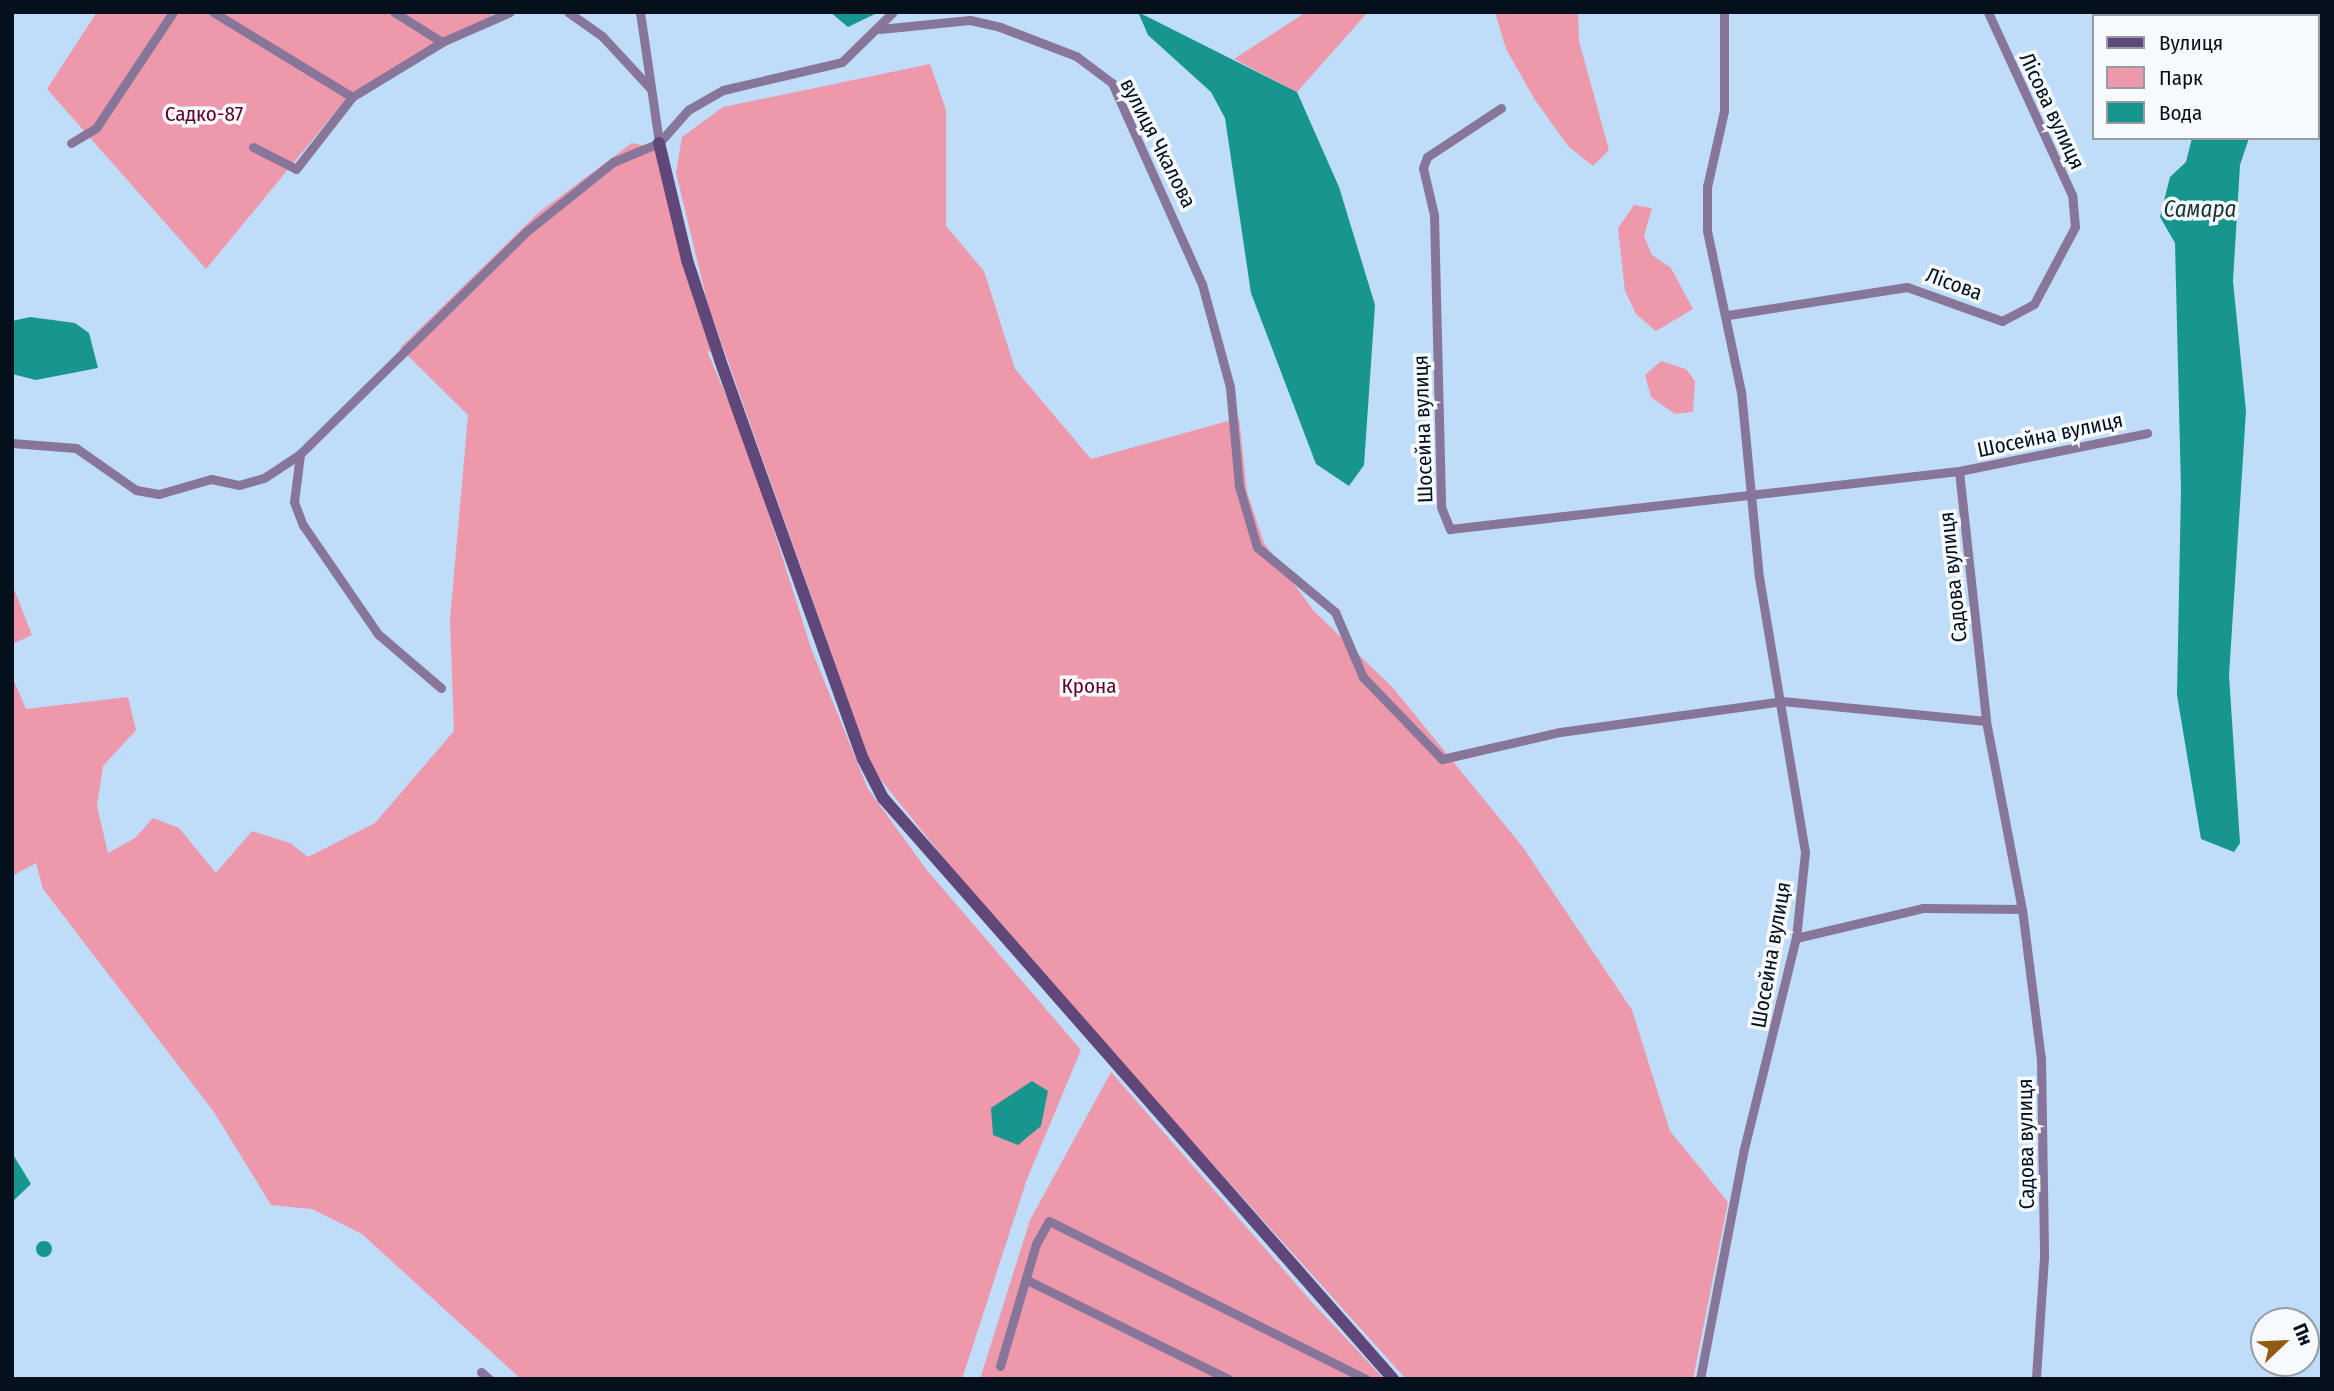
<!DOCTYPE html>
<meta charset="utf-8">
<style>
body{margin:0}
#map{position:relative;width:2334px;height:1391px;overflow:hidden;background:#bfdcf8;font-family:"Fira Sans Condensed",sans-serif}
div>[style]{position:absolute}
.green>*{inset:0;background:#ee99ab}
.water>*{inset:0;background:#16968c}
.round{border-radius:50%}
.street>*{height:9px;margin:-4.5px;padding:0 4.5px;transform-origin:4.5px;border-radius:4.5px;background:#87769a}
.secondary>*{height:12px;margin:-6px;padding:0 6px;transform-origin:6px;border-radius:6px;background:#60477a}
span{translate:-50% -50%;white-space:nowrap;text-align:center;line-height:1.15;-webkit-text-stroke:7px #f6fafd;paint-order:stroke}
.street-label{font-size:21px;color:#04101c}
.park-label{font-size:21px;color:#610128}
.water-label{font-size:23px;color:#1b3431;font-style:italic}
.frame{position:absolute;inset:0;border:14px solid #04101c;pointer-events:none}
.legend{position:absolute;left:2092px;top:14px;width:228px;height:126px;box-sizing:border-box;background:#f6fafd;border:2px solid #959ca3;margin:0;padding:9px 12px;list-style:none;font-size:21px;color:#04101c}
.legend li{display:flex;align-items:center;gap:14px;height:35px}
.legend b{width:35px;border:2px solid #959ca3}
.north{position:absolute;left:2250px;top:1307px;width:70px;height:70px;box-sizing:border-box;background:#f6fafd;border:2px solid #959ca3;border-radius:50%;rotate:67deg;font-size:19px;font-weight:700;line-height:28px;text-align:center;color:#04101c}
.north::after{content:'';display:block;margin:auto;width:24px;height:32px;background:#925a13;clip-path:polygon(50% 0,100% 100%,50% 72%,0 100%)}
</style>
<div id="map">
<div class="green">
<div style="clip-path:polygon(97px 12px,498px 12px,351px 93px,206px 269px,47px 89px)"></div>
<div style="clip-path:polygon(1306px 12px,1368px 12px,1297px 92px,1234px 59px)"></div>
<div style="clip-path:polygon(1495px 12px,1578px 12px,1579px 41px,1609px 150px,1593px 166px,1568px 146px,1535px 100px,1506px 49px)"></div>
<div style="clip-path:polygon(930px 64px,946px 110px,946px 226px,984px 271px,1015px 369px,1091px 459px,1239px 418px,1247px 492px,1264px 543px,1313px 610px,1393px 688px,1522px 846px,1632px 1010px,1670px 1131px,1728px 1202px,1693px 1379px,1406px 1379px,1000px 928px,873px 770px,708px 305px,676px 173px,682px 137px,723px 107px)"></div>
<div style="clip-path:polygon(632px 143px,656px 148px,715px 353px,707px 351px,746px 442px,811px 648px,868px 789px,926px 869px,1081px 1050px,1027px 1179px,962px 1379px,521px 1379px,362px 1234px,312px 1209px,271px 1205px,214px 1112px,43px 889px,36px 863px,12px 876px,12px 676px,26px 709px,128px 697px,136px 730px,103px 766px,97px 806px,108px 853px,135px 838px,153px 818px,179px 828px,216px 873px,252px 831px,290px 843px,308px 857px,375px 823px,454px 731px,450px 620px,468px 415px,400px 348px,538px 213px)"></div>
<div style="clip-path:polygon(1634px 205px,1652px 208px,1644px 236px,1652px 255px,1671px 268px,1693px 309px,1656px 331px,1636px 314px,1625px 291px,1618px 228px)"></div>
<div style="clip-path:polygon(1661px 361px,1686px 369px,1695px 381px,1693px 412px,1675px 414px,1651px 397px,1645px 375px)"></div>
<div style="clip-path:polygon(12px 584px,32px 635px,12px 644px)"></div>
<div style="clip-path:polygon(1111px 1072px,1310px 1300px,1384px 1379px,980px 1379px,1030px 1220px)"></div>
</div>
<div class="water">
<div style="clip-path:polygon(830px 12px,879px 12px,848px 27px)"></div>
<div style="clip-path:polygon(1138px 12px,1297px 92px,1339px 187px,1375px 305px,1364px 465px,1349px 486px,1316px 464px,1251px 293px,1225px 118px,1211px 92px,1148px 35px)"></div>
<div style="clip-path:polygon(2228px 12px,2315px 12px,2226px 16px)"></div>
<div style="clip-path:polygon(2192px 138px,2249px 138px,2240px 165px,2233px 281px,2246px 411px,2229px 675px,2240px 843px,2234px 852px,2201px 839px,2177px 695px,2181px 489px,2175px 243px,2160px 217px,2170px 177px,2186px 162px)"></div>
<div style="clip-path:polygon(30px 317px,75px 323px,89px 333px,98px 368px,36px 380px,12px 374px,12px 321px)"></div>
<div style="clip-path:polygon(1032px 1081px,1048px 1091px,1041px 1126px,1018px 1145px,993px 1135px,991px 1108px)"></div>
<div style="clip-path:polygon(12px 1153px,31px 1184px,12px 1202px)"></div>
<div class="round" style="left:36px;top:1241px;width:16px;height:16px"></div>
</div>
<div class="street">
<div style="left:213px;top:12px;width:163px;rotate:31.4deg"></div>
<div style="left:352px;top:97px;width:105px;rotate:-31.4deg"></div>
<div style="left:394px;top:12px;width:57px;rotate:32deg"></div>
<div style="left:442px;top:42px;width:74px;rotate:-23.8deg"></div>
<div style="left:568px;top:12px;width:42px;rotate:35.2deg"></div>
<div style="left:602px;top:36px;width:72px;rotate:47.2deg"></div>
<div style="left:640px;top:12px;width:132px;rotate:81.7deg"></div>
<div style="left:880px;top:29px;width:90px;rotate:-5.7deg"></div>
<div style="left:970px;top:20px;width:31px;rotate:13deg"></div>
<div style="left:1000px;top:27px;width:81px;rotate:20.9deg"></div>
<div style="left:1076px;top:56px;width:45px;rotate:36.9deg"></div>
<div style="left:1112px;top:83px;width:220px;rotate:65.9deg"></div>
<div style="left:1202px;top:284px;width:107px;rotate:74.8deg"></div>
<div style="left:1230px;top:387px;width:99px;rotate:84.8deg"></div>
<div style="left:1239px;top:486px;width:64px;rotate:73.6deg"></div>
<div style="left:1257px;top:547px;width:102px;rotate:39.8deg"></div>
<div style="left:1335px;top:612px;width:71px;rotate:66.7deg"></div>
<div style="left:1363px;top:677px;width:114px;rotate:46.1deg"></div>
<div style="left:1442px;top:759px;width:121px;rotate:-12.9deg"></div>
<div style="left:1560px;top:732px;width:224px;rotate:-7.9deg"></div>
<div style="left:1782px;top:701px;width:205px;rotate:5.6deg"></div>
<div style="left:1501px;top:108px;width:89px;rotate:146.5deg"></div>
<div style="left:1427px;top:157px;width:12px;rotate:110deg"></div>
<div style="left:1423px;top:168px;width:48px;rotate:76.8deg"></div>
<div style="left:1434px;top:215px;width:292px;rotate:88.6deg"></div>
<div style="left:1441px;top:507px;width:24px;rotate:68deg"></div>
<div style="left:1450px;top:529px;width:512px;rotate:-6.5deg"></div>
<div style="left:1959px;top:471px;width:192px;rotate:-11.4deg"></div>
<div style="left:71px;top:143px;width:29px;rotate:-31deg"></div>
<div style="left:96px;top:128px;width:139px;rotate:-56.4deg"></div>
<div style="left:659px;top:143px;width:44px;rotate:-48.7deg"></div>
<div style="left:688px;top:110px;width:40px;rotate:-29.7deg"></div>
<div style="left:723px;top:90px;width:122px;rotate:-13.2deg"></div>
<div style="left:842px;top:62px;width:71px;rotate:-44.4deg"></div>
<div style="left:253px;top:147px;width:48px;rotate:27.1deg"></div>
<div style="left:296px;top:169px;width:91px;rotate:-52.1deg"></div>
<div style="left:1728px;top:315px;width:181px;rotate:-8.9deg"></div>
<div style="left:1907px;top:287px;width:101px;rotate:19.7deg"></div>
<div style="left:2002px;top:321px;width:36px;rotate:-28deg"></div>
<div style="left:2034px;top:304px;width:87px;rotate:-62deg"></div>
<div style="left:2075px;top:227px;width:32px;rotate:-95deg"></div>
<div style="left:2072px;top:195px;width:201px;rotate:-114.7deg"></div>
<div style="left:12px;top:443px;width:64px;rotate:4.5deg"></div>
<div style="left:76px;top:448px;width:73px;rotate:35deg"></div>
<div style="left:136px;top:490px;width:23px;rotate:10deg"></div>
<div style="left:159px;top:494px;width:54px;rotate:-16.1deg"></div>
<div style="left:211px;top:479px;width:29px;rotate:12deg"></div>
<div style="left:239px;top:485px;width:26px;rotate:-16deg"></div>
<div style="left:264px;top:478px;width:43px;rotate:-33.7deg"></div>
<div style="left:300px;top:454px;width:318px;rotate:-44.5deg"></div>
<div style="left:527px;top:231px;width:110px;rotate:-38.7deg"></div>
<div style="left:613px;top:162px;width:50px;rotate:-22.4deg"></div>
<div style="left:300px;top:454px;width:48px;rotate:97.1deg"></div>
<div style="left:294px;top:502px;width:25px;rotate:69deg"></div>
<div style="left:303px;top:525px;width:132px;rotate:55.5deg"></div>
<div style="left:378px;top:634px;width:83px;rotate:40.6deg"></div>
<div style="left:1959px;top:471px;width:251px;rotate:83.8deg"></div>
<div style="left:1986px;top:721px;width:191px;rotate:79.2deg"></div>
<div style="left:2022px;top:909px;width:151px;rotate:82.8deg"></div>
<div style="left:2041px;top:1059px;width:198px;rotate:89.1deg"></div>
<div style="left:2044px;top:1257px;width:122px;rotate:93.8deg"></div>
<div style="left:1796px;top:938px;width:130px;rotate:-13.3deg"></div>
<div style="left:1923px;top:908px;width:99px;rotate:0.6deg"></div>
<div style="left:1027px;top:1280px;width:224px;rotate:26.2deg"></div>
<div style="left:1000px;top:1366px;width:127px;rotate:-73.6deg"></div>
<div style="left:1036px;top:1244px;width:26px;rotate:-61deg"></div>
<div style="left:1049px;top:1221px;width:354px;rotate:26.5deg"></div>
<div style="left:481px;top:1372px;width:11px;rotate:41deg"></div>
<div style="left:1700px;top:1379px;width:234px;rotate:-79.2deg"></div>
<div style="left:1744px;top:1149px;width:217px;rotate:-76.2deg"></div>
<div style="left:1796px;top:938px;width:86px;rotate:-84deg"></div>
<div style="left:1805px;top:852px;width:278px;rotate:-99.5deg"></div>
<div style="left:1759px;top:578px;width:187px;rotate:-95.5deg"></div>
<div style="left:1741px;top:392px;width:166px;rotate:-101.9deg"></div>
<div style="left:1707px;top:230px;width:43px;rotate:-90deg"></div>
<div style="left:1707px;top:187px;width:78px;rotate:-77.4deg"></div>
<div style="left:1724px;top:111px;width:99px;rotate:-90deg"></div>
</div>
<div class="secondary">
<div style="left:659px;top:143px;width:120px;rotate:76.5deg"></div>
<div style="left:687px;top:260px;width:105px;rotate:71.7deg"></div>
<div style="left:720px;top:360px;width:424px;rotate:70.3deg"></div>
<div style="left:863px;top:759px;width:44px;rotate:62.9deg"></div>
<div style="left:883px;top:798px;width:773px;rotate:48.72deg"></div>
</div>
<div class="street-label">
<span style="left:2052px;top:111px;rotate:65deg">Лісова вулиця</span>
<span style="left:1158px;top:143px;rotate:63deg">вулиця Чкалова</span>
<span style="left:1954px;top:284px;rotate:20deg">Лісова</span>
<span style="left:1423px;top:429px;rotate:-92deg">Шосейна вулиця</span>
<span style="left:2050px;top:435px;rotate:-12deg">Шосейна вулиця</span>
<span style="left:1953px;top:577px;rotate:-96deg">Садова вулиця</span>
<span style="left:1771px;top:955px;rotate:-80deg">Шосейна вулиця</span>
<span style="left:2026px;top:1144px;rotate:-91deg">Садова вулиця</span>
</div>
<div class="park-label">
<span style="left:204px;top:114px">Садко-87</span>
<span style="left:1089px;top:686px">Крона</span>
</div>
<div class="water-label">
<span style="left:2200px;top:209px">Самара</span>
</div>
<div class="frame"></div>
<ul class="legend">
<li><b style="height:9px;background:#60477a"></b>Вулиця</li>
<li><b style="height:19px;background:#ee99ab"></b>Парк</li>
<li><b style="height:19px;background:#16968c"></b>Вода</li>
</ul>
<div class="north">Пн</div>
</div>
